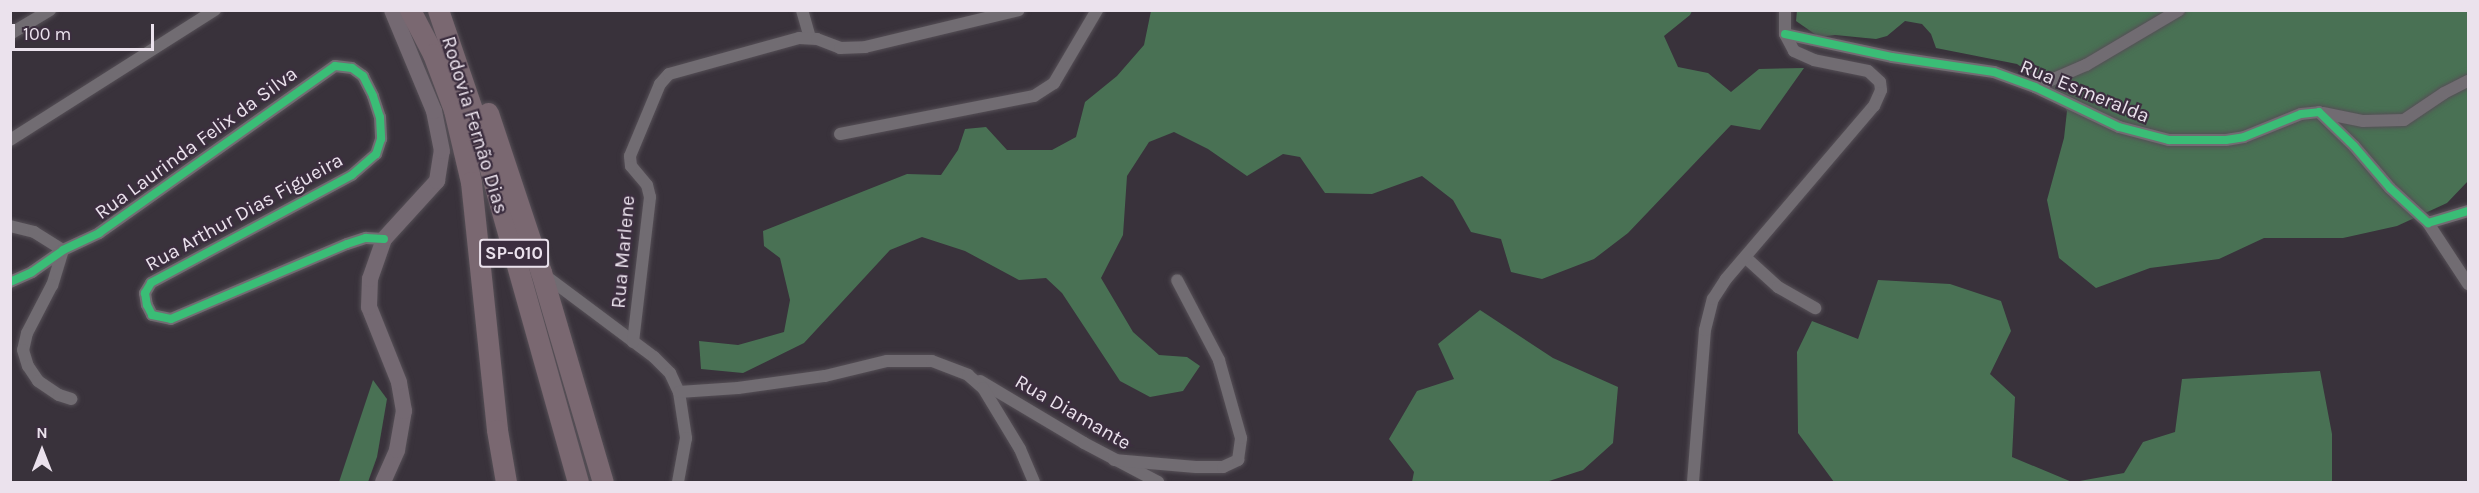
<!DOCTYPE html>
<meta charset="utf-8">
<style>
body{margin:0}
#map{position:relative;width:2479px;height:493px;overflow:hidden;background:#39323b;font-family:Karla,sans-serif}
div>[style]{position:absolute}
.forest>*{inset:0;background:#497154}
.roads{filter:drop-shadow(0 0 2px #554f56) drop-shadow(0 0 2px #554f56)}
.street>*{height:12px;margin:-6px;padding:0 6px;transform-origin:6px;border-radius:6px;background:#716c72}
.secondary>*{height:16px;margin:-8px;padding:0 8px;transform-origin:8px;border-radius:8px;background:#746972}
.highway>*{height:21px;margin:-10.5px;padding:0 10.5px;transform-origin:10.5px;border-radius:10.5px;background:#7a6871}
.cycleway>*{height:8px;margin:-4px;padding:0 4px;transform-origin:4px;border-radius:4px;background:#3abd76}
span{translate:-50% -50%;white-space:nowrap;text-align:center;line-height:1.15;-webkit-text-stroke:4.5px #3c2e3f;paint-order:stroke}
.shield-label span{padding:2px 4px;background:#3c2e3f;border:2px solid;border-radius:4px;-webkit-text-stroke-width:0}
.shield-label{font-size:18px;color:#ebe2ed;font-weight:700}
.street-label{font-size:20px;color:#ebe2ed}
.frame{position:absolute;inset:0;border:12px solid #ebe2ed;pointer-events:none}
.north{position:absolute;left:12px;top:421px;width:60px;height:60px;-webkit-text-stroke:4px #3c2e3f;paint-order:stroke;rotate:0deg;font-size:16px;font-weight:700;line-height:24px;text-align:center;color:#ebe2ed}
.north::after{content:'';display:block;margin:auto;width:21px;height:27px;background:#ebe2ed;clip-path:polygon(50% 0,100% 100%,50% 72%,0 100%)}
.scale{position:absolute;left:12px;top:24px;width:142px;height:27px;box-sizing:border-box;border:3px solid #ebe2ed;border-top:0;padding-left:8px;font-size:18px;line-height:21px;white-space:nowrap;color:#ebe2ed;-webkit-text-stroke:4px #3c2e3f;paint-order:stroke}
</style>
<div id="map">
<div class="forest">
<div style="clip-path:polygon(1797px 10px,2468px 11px,2468px 181px,2447px 203px,2397px 226px,2343px 238px,2264px 238px,2219px 259px,2150px 268px,2096px 288px,2059px 258px,2047px 200px,2064px 138px,2067px 111px,2055px 90px,2017px 64px,1936px 48px,1931px 34px,1922px 24px,1905px 21px,1887px 36px,1876px 39px,1835px 35px,1819px 37px,1796px 21px)"></div>
<div style="clip-path:polygon(1151px 11px,1692px 11px,1690px 15px,1664px 36px,1678px 67px,1708px 73px,1731px 92px,1759px 69px,1804px 68px,1760px 130px,1731px 125px,1628px 233px,1594px 259px,1542px 279px,1511px 272px,1501px 239px,1471px 232px,1453px 200px,1422px 176px,1372px 194px,1325px 193px,1300px 157px,1283px 154px,1247px 176px,1208px 149px,1174px 132px,1149px 142px,1127px 176px,1123px 235px,1101px 278px,1133px 332px,1159px 355px,1187px 357px,1200px 366px,1183px 391px,1150px 397px,1120px 381px,1062px 293px,1046px 278px,1019px 280px,965px 251px,922px 237px,890px 250px,804px 343px,743px 373px,701px 369px,699px 341px,738px 345px,784px 332px,790px 300px,780px 258px,764px 246px,763px 231px,907px 174px,941px 175px,958px 150px,965px 129px,986px 127px,1007px 150px,1052px 150px,1076px 137px,1085px 102px,1117px 76px,1144px 45px)"></div>
<div style="clip-path:polygon(1878px 280px,1950px 284px,2001px 301px,2011px 331px,1990px 374px,2015px 397px,2012px 457px,2072px 482px,1834px 482px,1798px 433px,1797px 352px,1812px 321px,1858px 339px)"></div>
<div style="clip-path:polygon(1480px 310px,1553px 358px,1618px 387px,1613px 443px,1583px 470px,1546px 482px,1412px 482px,1414px 472px,1389px 439px,1417px 391px,1454px 379px,1438px 344px)"></div>
<div style="clip-path:polygon(2320px 371px,2332px 434px,2332px 482px,2074px 482px,2124px 473px,2143px 442px,2175px 432px,2182px 379px)"></div>
<div style="clip-path:polygon(373px 380px,387px 399px,377px 457px,368px 482px,339px 482px)"></div>
</div>
<div class="roads">
<div class="street">
<div style="left:802px;top:10px;width:29px;rotate:74deg"></div>
<div style="left:10px;top:34px;width:47px;rotate:-31deg"></div>
<div style="left:1785px;top:34px;width:109px;rotate:12.1deg"></div>
<div style="left:1892px;top:57px;width:103px;rotate:8.4deg"></div>
<div style="left:1994px;top:72px;width:44px;rotate:20.1deg"></div>
<div style="left:2035px;top:87px;width:93px;rotate:25.5deg"></div>
<div style="left:2119px;top:127px;width:52px;rotate:14.6deg"></div>
<div style="left:2169px;top:140px;width:57px"></div>
<div style="left:2226px;top:140px;width:18px;rotate:-9deg"></div>
<div style="left:2244px;top:137px;width:61px;rotate:-22deg"></div>
<div style="left:2301px;top:114px;width:18px;rotate:-6deg"></div>
<div style="left:2319px;top:112px;width:49px;rotate:44.2deg"></div>
<div style="left:2354px;top:146px;width:55px;rotate:49.4deg"></div>
<div style="left:2390px;top:188px;width:52px;rotate:42.6deg"></div>
<div style="left:2428px;top:223px;width:42px;rotate:-16.7deg"></div>
<div style="left:2035px;top:87px;width:56px;rotate:-23.3deg"></div>
<div style="left:2086px;top:65px;width:108px;rotate:-30.6deg"></div>
<div style="left:2323px;top:113px;width:41px;rotate:11.3deg"></div>
<div style="left:2363px;top:121px;width:41px;rotate:-1.4deg"></div>
<div style="left:2404px;top:120px;width:48px;rotate:-34deg"></div>
<div style="left:2444px;top:93px;width:27px;rotate:-27deg"></div>
<div style="left:840px;top:134px;width:198px;rotate:-11.1deg"></div>
<div style="left:1034px;top:96px;width:24px;rotate:-33deg"></div>
<div style="left:1054px;top:83px;width:85px;rotate:-59.5deg"></div>
<div style="left:10px;top:140px;width:243px;rotate:-32.4deg"></div>
<div style="left:2428px;top:223px;width:73px;rotate:56.7deg"></div>
<div style="left:10px;top:226px;width:25px;rotate:14deg"></div>
<div style="left:34px;top:232px;width:34px;rotate:32deg"></div>
<div style="left:63px;top:250px;width:37px;rotate:107deg"></div>
<div style="left:52px;top:285px;width:54px;rotate:117.5deg"></div>
<div style="left:27px;top:333px;width:17px;rotate:103deg"></div>
<div style="left:23px;top:350px;width:17px;rotate:73deg"></div>
<div style="left:28px;top:366px;width:18px;rotate:56deg"></div>
<div style="left:38px;top:381px;width:25px;rotate:34deg"></div>
<div style="left:59px;top:395px;width:13px;rotate:18deg"></div>
<div style="left:1745px;top:257px;width:45px;rotate:42.3deg"></div>
<div style="left:1778px;top:287px;width:43px;rotate:29.6deg"></div>
<div style="left:543px;top:274px;width:139px;rotate:36.8deg"></div>
<div style="left:654px;top:357px;width:23px;rotate:45deg"></div>
<div style="left:670px;top:373px;width:21px;rotate:65deg"></div>
<div style="left:679px;top:392px;width:47px;rotate:81.3deg"></div>
<div style="left:686px;top:438px;width:45px;rotate:100.3deg"></div>
<div style="left:10px;top:282px;width:24px;rotate:-24deg"></div>
<div style="left:32px;top:272px;width:38px;rotate:-35deg"></div>
<div style="left:63px;top:250px;width:40px;rotate:-25deg"></div>
<div style="left:99px;top:233px;width:289px;rotate:-35.3deg"></div>
<div style="left:335px;top:66px;width:17px;rotate:7deg"></div>
<div style="left:352px;top:68px;width:14px;rotate:36deg"></div>
<div style="left:363px;top:76px;width:22px;rotate:63deg"></div>
<div style="left:373px;top:96px;width:22px;rotate:72deg"></div>
<div style="left:380px;top:117px;width:22px;rotate:87deg"></div>
<div style="left:381px;top:139px;width:16px;rotate:108deg"></div>
<div style="left:376px;top:154px;width:32px;rotate:139deg"></div>
<div style="left:352px;top:175px;width:228px;rotate:151.8deg"></div>
<div style="left:151px;top:283px;width:12px;rotate:121deg"></div>
<div style="left:145px;top:293px;width:12px;rotate:81deg"></div>
<div style="left:147px;top:305px;width:11px;rotate:63deg"></div>
<div style="left:152px;top:315px;width:19px;rotate:12deg"></div>
<div style="left:171px;top:319px;width:191px;rotate:-23.1deg"></div>
<div style="left:347px;top:244px;width:20px;rotate:-18deg"></div>
<div style="left:366px;top:238px;width:18px;rotate:3deg"></div>
<div style="left:633px;top:342px;width:146px;rotate:-83.3deg"></div>
<div style="left:650px;top:197px;width:12px;rotate:-104deg"></div>
<div style="left:647px;top:185px;width:25px;rotate:-130deg"></div>
<div style="left:631px;top:166px;width:10px;rotate:-96deg"></div>
<div style="left:630px;top:156px;width:78px;rotate:-67.4deg"></div>
<div style="left:660px;top:84px;width:13px;rotate:-48deg"></div>
<div style="left:669px;top:74px;width:135px;rotate:-15.5deg"></div>
<div style="left:799px;top:38px;width:18px;rotate:3deg"></div>
<div style="left:817px;top:39px;width:25px;rotate:21deg"></div>
<div style="left:840px;top:48px;width:25px;rotate:-2deg"></div>
<div style="left:865px;top:47px;width:158px;rotate:-13.5deg"></div>
<div style="left:980px;top:381px;width:121px;rotate:30.8deg"></div>
<div style="left:1084px;top:443px;width:84px;rotate:27.8deg"></div>
<div style="left:679px;top:392px;width:59px;rotate:-3.9deg"></div>
<div style="left:738px;top:388px;width:88px;rotate:-7.9deg"></div>
<div style="left:825px;top:376px;width:64px;rotate:-13.6deg"></div>
<div style="left:887px;top:361px;width:45px"></div>
<div style="left:932px;top:361px;width:39px;rotate:21deg"></div>
<div style="left:968px;top:375px;width:20px;rotate:41deg"></div>
<div style="left:983px;top:388px;width:71px;rotate:58.8deg"></div>
<div style="left:1020px;top:449px;width:36px;rotate:67deg"></div>
<div style="left:1114px;top:460px;width:82px;rotate:4.9deg"></div>
<div style="left:1196px;top:467px;width:27px"></div>
<div style="left:1223px;top:467px;width:17px;rotate:-25deg"></div>
<div style="left:1238px;top:460px;width:22px;rotate:-82deg"></div>
<div style="left:1241px;top:438px;width:81px;rotate:-105.8deg"></div>
<div style="left:1219px;top:360px;width:90px;rotate:-117.7deg"></div>
<div style="left:1693px;top:482px;width:152px;rotate:-85.5deg"></div>
<div style="left:1705px;top:330px;width:32px;rotate:-76deg"></div>
<div style="left:1713px;top:299px;width:24px;rotate:-57deg"></div>
<div style="left:1726px;top:279px;width:228px;rotate:-49.5deg"></div>
<div style="left:1874px;top:106px;width:17px;rotate:-66deg"></div>
<div style="left:1881px;top:90px;width:8px;rotate:-97deg"></div>
<div style="left:1880px;top:82px;width:16px;rotate:-137deg"></div>
<div style="left:1868px;top:71px;width:55px;rotate:-168.5deg"></div>
<div style="left:1814px;top:60px;width:22px;rotate:-156deg"></div>
<div style="left:1794px;top:51px;width:19px;rotate:-118deg"></div>
<div style="left:1785px;top:34px;width:24px;rotate:-90deg"></div>
</div>
<div class="secondary">
<div style="left:383px;top:482px;width:35px;rotate:-66deg"></div>
<div style="left:397px;top:450px;width:40px;rotate:-80deg"></div>
<div style="left:404px;top:411px;width:29px;rotate:-100deg"></div>
<div style="left:399px;top:382px;width:81px;rotate:-111.8deg"></div>
<div style="left:369px;top:307px;width:28px;rotate:-88deg"></div>
<div style="left:370px;top:279px;width:42px;rotate:-70.7deg"></div>
<div style="left:384px;top:239px;width:79px;rotate:-47.6deg"></div>
<div style="left:437px;top:181px;width:30px;rotate:-81deg"></div>
<div style="left:442px;top:151px;width:41px;rotate:-101.3deg"></div>
<div style="left:434px;top:111px;width:109px;rotate:-112.6deg"></div>
</div>
<div class="highway">
<div style="left:410px;top:10px;width:50px;rotate:62.4deg"></div>
<div style="left:433px;top:54px;width:60px;rotate:69.4deg"></div>
<div style="left:454px;top:110px;width:74px;rotate:76.7deg"></div>
<div style="left:471px;top:182px;width:249px;rotate:84deg"></div>
<div style="left:497px;top:430px;width:53px;rotate:80.2deg"></div>
<div style="left:438px;top:10px;width:127px;rotate:71.1deg"></div>
<div style="left:479px;top:130px;width:366px;rotate:74.3deg"></div>
<div style="left:488px;top:113px;width:168px;rotate:71.6deg"></div>
<div style="left:541px;top:272px;width:219px;rotate:73.6deg"></div>
</div>
</div>
<div class="cycleway">
<div style="left:1785px;top:34px;width:109px;rotate:12.1deg"></div>
<div style="left:1892px;top:57px;width:103px;rotate:8.4deg"></div>
<div style="left:1994px;top:72px;width:44px;rotate:20.1deg"></div>
<div style="left:2035px;top:87px;width:93px;rotate:25.5deg"></div>
<div style="left:2119px;top:127px;width:52px;rotate:14.6deg"></div>
<div style="left:2169px;top:140px;width:57px"></div>
<div style="left:2226px;top:140px;width:18px;rotate:-9deg"></div>
<div style="left:2244px;top:137px;width:61px;rotate:-22deg"></div>
<div style="left:2301px;top:114px;width:18px;rotate:-6deg"></div>
<div style="left:2319px;top:112px;width:49px;rotate:44.2deg"></div>
<div style="left:2354px;top:146px;width:55px;rotate:49.4deg"></div>
<div style="left:2390px;top:188px;width:52px;rotate:42.6deg"></div>
<div style="left:2428px;top:223px;width:42px;rotate:-16.7deg"></div>
<div style="left:10px;top:282px;width:24px;rotate:-24deg"></div>
<div style="left:32px;top:272px;width:38px;rotate:-35deg"></div>
<div style="left:63px;top:250px;width:40px;rotate:-25deg"></div>
<div style="left:99px;top:233px;width:289px;rotate:-35.3deg"></div>
<div style="left:335px;top:66px;width:17px;rotate:7deg"></div>
<div style="left:352px;top:68px;width:14px;rotate:36deg"></div>
<div style="left:363px;top:76px;width:22px;rotate:63deg"></div>
<div style="left:373px;top:96px;width:22px;rotate:72deg"></div>
<div style="left:380px;top:117px;width:22px;rotate:87deg"></div>
<div style="left:381px;top:139px;width:16px;rotate:108deg"></div>
<div style="left:376px;top:154px;width:32px;rotate:139deg"></div>
<div style="left:352px;top:175px;width:228px;rotate:151.8deg"></div>
<div style="left:151px;top:283px;width:12px;rotate:121deg"></div>
<div style="left:145px;top:293px;width:12px;rotate:81deg"></div>
<div style="left:147px;top:305px;width:11px;rotate:63deg"></div>
<div style="left:152px;top:315px;width:19px;rotate:12deg"></div>
<div style="left:171px;top:319px;width:191px;rotate:-23.1deg"></div>
<div style="left:347px;top:244px;width:20px;rotate:-18deg"></div>
<div style="left:366px;top:238px;width:18px;rotate:3deg"></div>
</div>
<div class="shield-label">
<span style="left:514px;top:253px">SP-010</span>
</div>
<div class="street-label">
<span style="left:2085px;top:91px;rotate:22deg">Rua Esmeralda</span>
<span style="left:475px;top:125px;rotate:73deg">Rodovia Fernão Dias</span>
<span style="left:196px;top:143px;rotate:-36deg">Rua Laurinda Felix da Silva</span>
<span style="left:244px;top:212px;rotate:-29deg">Rua Arthur Dias Figueira</span>
<span style="left:623px;top:252px;rotate:-85deg">Rua Marlene</span>
<span style="left:1073px;top:412px;rotate:30deg">Rua Diamante</span>
</div>
<div class="frame"></div>
<div class="north">N</div>
<div class="scale">100 m</div>
</div>
